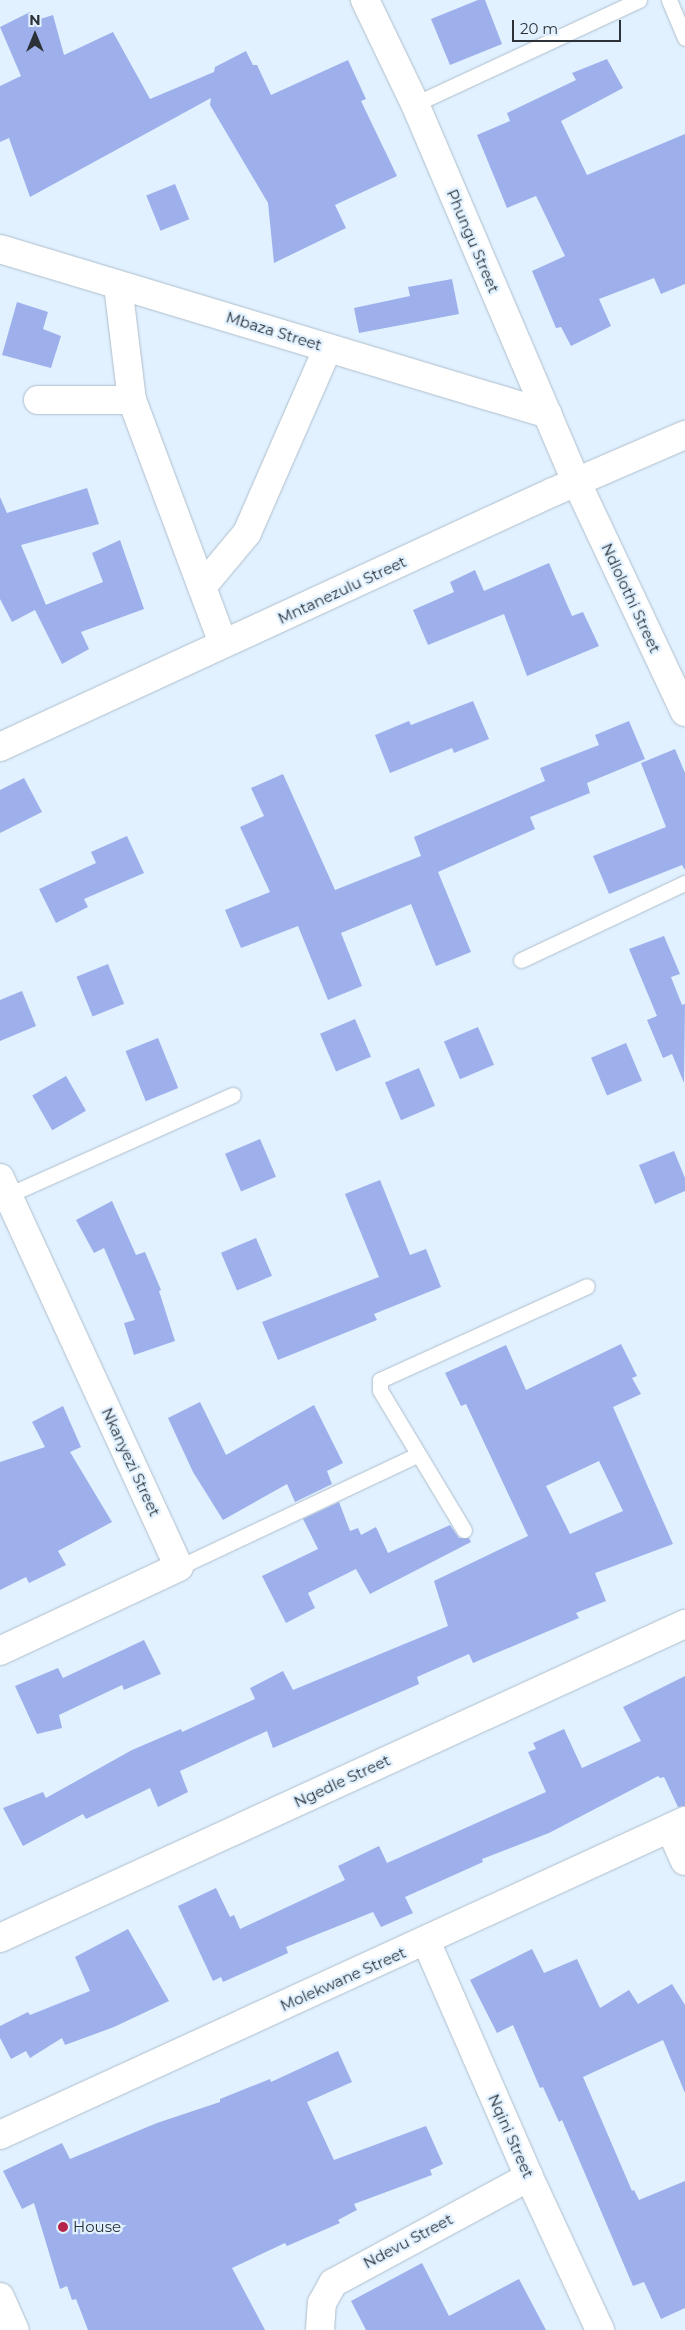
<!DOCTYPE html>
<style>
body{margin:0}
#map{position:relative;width:685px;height:2330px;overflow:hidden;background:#e1f1ff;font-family:Montserrat,sans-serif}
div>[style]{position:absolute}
.building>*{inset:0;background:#9db0ec;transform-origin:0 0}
.roads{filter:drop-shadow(0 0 1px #afbecb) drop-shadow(0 0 1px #afbecb)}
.service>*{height:15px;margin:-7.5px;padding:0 7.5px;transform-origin:7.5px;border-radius:7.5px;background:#fff}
.minor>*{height:28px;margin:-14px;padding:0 14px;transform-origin:14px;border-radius:14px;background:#fff}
.tertiary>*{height:28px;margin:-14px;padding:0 14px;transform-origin:14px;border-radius:14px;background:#fff}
.dots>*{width:14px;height:14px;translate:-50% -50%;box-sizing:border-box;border:2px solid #e1f1ff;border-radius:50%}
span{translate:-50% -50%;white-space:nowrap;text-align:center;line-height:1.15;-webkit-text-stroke:4.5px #e1f1ff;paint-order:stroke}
.street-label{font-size:15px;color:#2c3238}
.poi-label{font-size:15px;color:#2c3238}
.left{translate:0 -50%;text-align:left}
.north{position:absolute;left:10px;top:10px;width:50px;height:50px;-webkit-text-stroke:4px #e1f1ff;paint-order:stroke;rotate:0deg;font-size:14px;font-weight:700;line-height:20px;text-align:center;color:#2c3238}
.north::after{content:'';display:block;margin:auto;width:18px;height:22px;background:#2c3238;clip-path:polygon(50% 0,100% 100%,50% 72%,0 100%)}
.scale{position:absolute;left:512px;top:20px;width:109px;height:22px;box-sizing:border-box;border:2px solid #2c3238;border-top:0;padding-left:6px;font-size:15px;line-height:18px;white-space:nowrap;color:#2c3238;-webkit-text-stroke:4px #e1f1ff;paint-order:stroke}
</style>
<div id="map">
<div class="building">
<div style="clip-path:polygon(478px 0,485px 0,502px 44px,450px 65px,431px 19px)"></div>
<div style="clip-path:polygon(30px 12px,34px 21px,53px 15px,64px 55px,113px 32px,150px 99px,214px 72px,215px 67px,246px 51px,253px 65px,257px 65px,271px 95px,348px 60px,366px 99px,361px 101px,397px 176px,335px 205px,346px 228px,274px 263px,268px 203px,210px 105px,211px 98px,30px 197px,9px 138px,0 142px,0 86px,21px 76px,0 27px)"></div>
<div style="clip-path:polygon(607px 59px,623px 88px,561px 121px,587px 175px,685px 134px,685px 284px,661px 294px,654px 278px,599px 299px,611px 326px,571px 346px,561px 327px,556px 328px,532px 271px,565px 256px,536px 196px,507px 208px,477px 135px,510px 121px,507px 113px,576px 80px,572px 73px)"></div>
<div style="left:175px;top:184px;width:38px;height:31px;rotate:68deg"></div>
<div style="clip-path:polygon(452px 279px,459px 314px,359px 333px,354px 308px,410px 296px,408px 287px)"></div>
<div style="clip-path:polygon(17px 302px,48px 312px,43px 329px,61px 336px,51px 368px,2px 355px)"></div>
<div style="clip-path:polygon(87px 488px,99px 524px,21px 545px,46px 605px,43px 606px,103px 582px,92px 553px,120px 540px,144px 609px,81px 632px,89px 649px,62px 664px,35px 610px,12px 622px,0 599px,0 497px,7px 513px)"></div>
<div style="clip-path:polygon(549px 563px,572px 616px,583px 612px,599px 646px,527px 676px,504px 614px,428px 645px,413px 610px,454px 592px,450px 582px,475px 570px,484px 591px)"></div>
<div style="clip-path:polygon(473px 701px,489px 739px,454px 753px,452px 748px,390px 773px,375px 735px,409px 721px,411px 725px)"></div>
<div style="clip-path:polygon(629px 721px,645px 759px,587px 783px,590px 793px,530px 817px,535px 829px,438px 872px,471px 952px,436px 966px,411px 904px,341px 933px,362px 986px,328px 1000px,298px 926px,241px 948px,225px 910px,270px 892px,240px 827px,264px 816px,251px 788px,283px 774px,335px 890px,421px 856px,414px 837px,545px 781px,540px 768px,599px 745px,595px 735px)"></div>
<div style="clip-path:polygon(675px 749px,685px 773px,685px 870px,682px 865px,609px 894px,593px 856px,666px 827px,641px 763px)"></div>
<div style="clip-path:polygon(24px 778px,42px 812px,0 833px,0 790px)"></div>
<div style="clip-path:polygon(127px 836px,144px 873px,84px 899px,88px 907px,56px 923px,39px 889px,96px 863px,91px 852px)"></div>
<div style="clip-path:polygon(664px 936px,680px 974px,671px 977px,682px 1005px,685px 1004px,684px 1083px,672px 1054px,663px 1058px,647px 1020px,657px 1016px,629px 949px)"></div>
<div style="left:108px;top:964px;width:43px;height:34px;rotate:68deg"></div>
<div style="clip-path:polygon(22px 991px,36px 1026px,0 1041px,0 1000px)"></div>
<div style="left:355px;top:1019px;width:41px;height:38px;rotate:67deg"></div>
<div style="left:478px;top:1027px;width:41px;height:37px;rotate:67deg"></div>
<div style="left:158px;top:1038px;width:54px;height:35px;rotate:68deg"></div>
<div style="left:626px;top:1043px;width:41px;height:38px;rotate:67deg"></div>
<div style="left:419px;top:1068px;width:41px;height:37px;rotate:67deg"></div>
<div style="left:66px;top:1076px;width:40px;height:39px;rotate:60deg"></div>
<div style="left:260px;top:1139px;width:41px;height:38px;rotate:67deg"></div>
<div style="clip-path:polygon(674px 1151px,685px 1178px,685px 1191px,655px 1204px,639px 1165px)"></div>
<div style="clip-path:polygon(380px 1180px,410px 1255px,426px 1249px,441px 1287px,374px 1314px,377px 1320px,278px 1360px,262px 1322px,379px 1277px,345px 1194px)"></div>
<div style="clip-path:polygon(112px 1201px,136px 1255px,145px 1252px,161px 1290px,159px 1291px,175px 1341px,134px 1355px,124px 1323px,135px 1320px,104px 1248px,94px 1253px,76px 1220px)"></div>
<div style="left:256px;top:1238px;width:41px;height:38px;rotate:67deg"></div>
<div style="clip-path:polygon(evenodd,621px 1344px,637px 1376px,632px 1378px,641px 1394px,613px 1407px,673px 1544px,595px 1573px,606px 1601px,576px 1613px,579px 1618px,473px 1663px,469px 1654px,417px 1677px,419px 1684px,273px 1748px,267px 1731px,180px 1771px,188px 1792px,158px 1807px,150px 1788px,86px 1819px,83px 1814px,23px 1846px,3px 1808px,43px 1792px,46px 1798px,132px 1750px,181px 1729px,182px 1732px,255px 1699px,250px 1688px,283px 1671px,293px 1690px,448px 1626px,434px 1581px,528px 1536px,466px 1404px,461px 1406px,445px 1373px,506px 1345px,526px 1390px,621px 1344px,599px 1461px,623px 1511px,570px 1534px,546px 1486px,599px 1461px)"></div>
<div style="clip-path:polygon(200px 1402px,226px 1455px,314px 1405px,343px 1463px,327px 1471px,332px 1484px,295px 1502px,287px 1484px,223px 1520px,193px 1472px,168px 1418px)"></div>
<div style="clip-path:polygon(63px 1406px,81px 1447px,70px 1452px,112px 1522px,58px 1551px,66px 1565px,29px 1583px,26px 1577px,0 1590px,0 1462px,45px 1447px,32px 1422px)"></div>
<div style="clip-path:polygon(339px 1502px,350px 1531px,358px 1528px,361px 1535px,376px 1527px,388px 1553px,450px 1525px,459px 1538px,469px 1538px,471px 1542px,370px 1594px,356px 1569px,308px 1593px,315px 1608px,286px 1623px,262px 1576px,318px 1549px,303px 1519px)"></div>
<div style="clip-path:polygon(144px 1640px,161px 1674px,124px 1690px,122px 1685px,59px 1715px,62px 1728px,37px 1734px,15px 1686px,58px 1668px,63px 1678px)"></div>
<div style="clip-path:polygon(685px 1676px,685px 1806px,678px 1807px,664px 1777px,660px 1778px,658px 1776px,549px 1833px,482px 1859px,483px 1862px,405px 1897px,413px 1913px,381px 1927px,373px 1912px,286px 1947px,288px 1953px,223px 1982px,221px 1977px,213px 1981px,178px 1906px,216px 1888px,230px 1917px,234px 1915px,240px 1929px,345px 1880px,338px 1866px,379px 1846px,387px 1863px,546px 1792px,528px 1752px,536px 1749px,533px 1743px,564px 1729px,582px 1768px,641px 1741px,623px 1707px)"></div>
<div style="clip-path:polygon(128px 1929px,169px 2001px,114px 2027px,65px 2045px,62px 2038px,30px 2058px,26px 2051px,11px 2059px,0 2038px,0 2026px,28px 2012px,30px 2015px,90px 1991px,75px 1957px)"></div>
<div style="clip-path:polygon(532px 1949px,544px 1973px,577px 1959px,600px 2008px,629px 1990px,638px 2004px,672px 1984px,685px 2005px,685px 2093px,663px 2040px,583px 2077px,632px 2191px,634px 2190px,639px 2200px,685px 2181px,685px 2308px,661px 2319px,644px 2282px,633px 2286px,562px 2120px,559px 2122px,543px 2087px,540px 2088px,513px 2025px,497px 2033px,470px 1980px)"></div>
<div style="clip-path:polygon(338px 2051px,352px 2082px,307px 2102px,334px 2160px,426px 2126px,443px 2164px,430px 2170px,432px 2175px,354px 2204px,357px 2210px,338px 2220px,340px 2223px,287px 2246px,285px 2243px,232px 2268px,265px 2330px,88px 2330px,76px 2299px,72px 2300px,67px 2286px,60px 2289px,34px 2203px,22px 2209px,3px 2171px,62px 2143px,70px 2159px,157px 2123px,220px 2102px,220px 2099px,270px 2079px,271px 2082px)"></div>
<div style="clip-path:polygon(422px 2263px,449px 2316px,519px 2279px,546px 2330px,366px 2330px,351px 2301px)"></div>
</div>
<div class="roads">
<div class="service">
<div style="left:669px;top:0;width:41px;rotate:67.2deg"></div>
<div style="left:415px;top:104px;width:247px;rotate:-24.9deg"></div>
<div style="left:521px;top:960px;width:181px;rotate:-25.2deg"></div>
<div style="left:8px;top:1195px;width:246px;rotate:-24deg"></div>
<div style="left:464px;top:1530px;width:163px;rotate:-121deg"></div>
<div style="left:380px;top:1390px;width:10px;rotate:-90deg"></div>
<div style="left:380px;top:1380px;width:227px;rotate:-24.4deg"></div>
<div style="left:179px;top:1567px;width:263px;rotate:-25.2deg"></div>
</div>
<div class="minor">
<div style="left:365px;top:0;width:115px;rotate:64.3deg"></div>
<div style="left:415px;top:104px;width:412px;rotate:66.9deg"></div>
<div style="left:577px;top:483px;width:253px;rotate:64.8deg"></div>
<div style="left:0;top:249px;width:572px;rotate:16.76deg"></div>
<div style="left:118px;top:285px;width:116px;rotate:83.1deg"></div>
<div style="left:132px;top:400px;width:260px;rotate:69.5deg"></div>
<div style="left:38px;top:400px;width:94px"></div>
<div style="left:202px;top:587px;width:70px;rotate:-50.2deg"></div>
<div style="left:247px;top:533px;width:202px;rotate:-66.4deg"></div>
<div style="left:0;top:747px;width:609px;rotate:-24.76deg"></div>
<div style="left:553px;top:492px;width:144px;rotate:-23.4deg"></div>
<div style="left:0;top:1178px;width:428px;rotate:65.3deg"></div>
<div style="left:179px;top:1567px;width:198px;rotate:154.9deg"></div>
<div style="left:670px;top:1828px;width:36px;rotate:66deg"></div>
<div style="left:426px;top:1941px;width:257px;rotate:66.4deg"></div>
<div style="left:529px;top:2177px;width:169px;rotate:65.1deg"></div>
<div style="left:0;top:2135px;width:754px;rotate:-24.63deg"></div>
<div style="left:0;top:2297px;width:36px;rotate:66deg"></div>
<div style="left:320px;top:2330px;width:27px;rotate:-86deg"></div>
<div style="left:322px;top:2303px;width:23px;rotate:-61deg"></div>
<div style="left:333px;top:2283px;width:223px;rotate:-28.4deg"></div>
</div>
<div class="tertiary">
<div style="left:0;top:1938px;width:754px;rotate:-24.63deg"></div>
</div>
</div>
<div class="dots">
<div style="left:63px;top:2227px;background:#b52449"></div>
</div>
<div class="street-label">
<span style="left:473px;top:241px;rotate:67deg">Phungu Street</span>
<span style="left:274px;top:331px;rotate:17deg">Mbaza Street</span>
<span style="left:342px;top:590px;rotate:-25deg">Mntanezulu Street</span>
<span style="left:631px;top:598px;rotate:65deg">Ndlolothi Street</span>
<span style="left:131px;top:1462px;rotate:65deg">Nkanyezi Street</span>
<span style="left:342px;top:1781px;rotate:-25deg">Ngedle Street</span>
<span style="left:343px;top:1979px;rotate:-24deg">Molekwane Street</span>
<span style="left:511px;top:2136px;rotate:66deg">Nqini Street</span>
<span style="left:408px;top:2241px;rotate:-28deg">Ndevu Street</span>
</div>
<div class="poi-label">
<span class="left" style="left:73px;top:2227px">House</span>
</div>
<div class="north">N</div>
<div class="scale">20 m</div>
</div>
